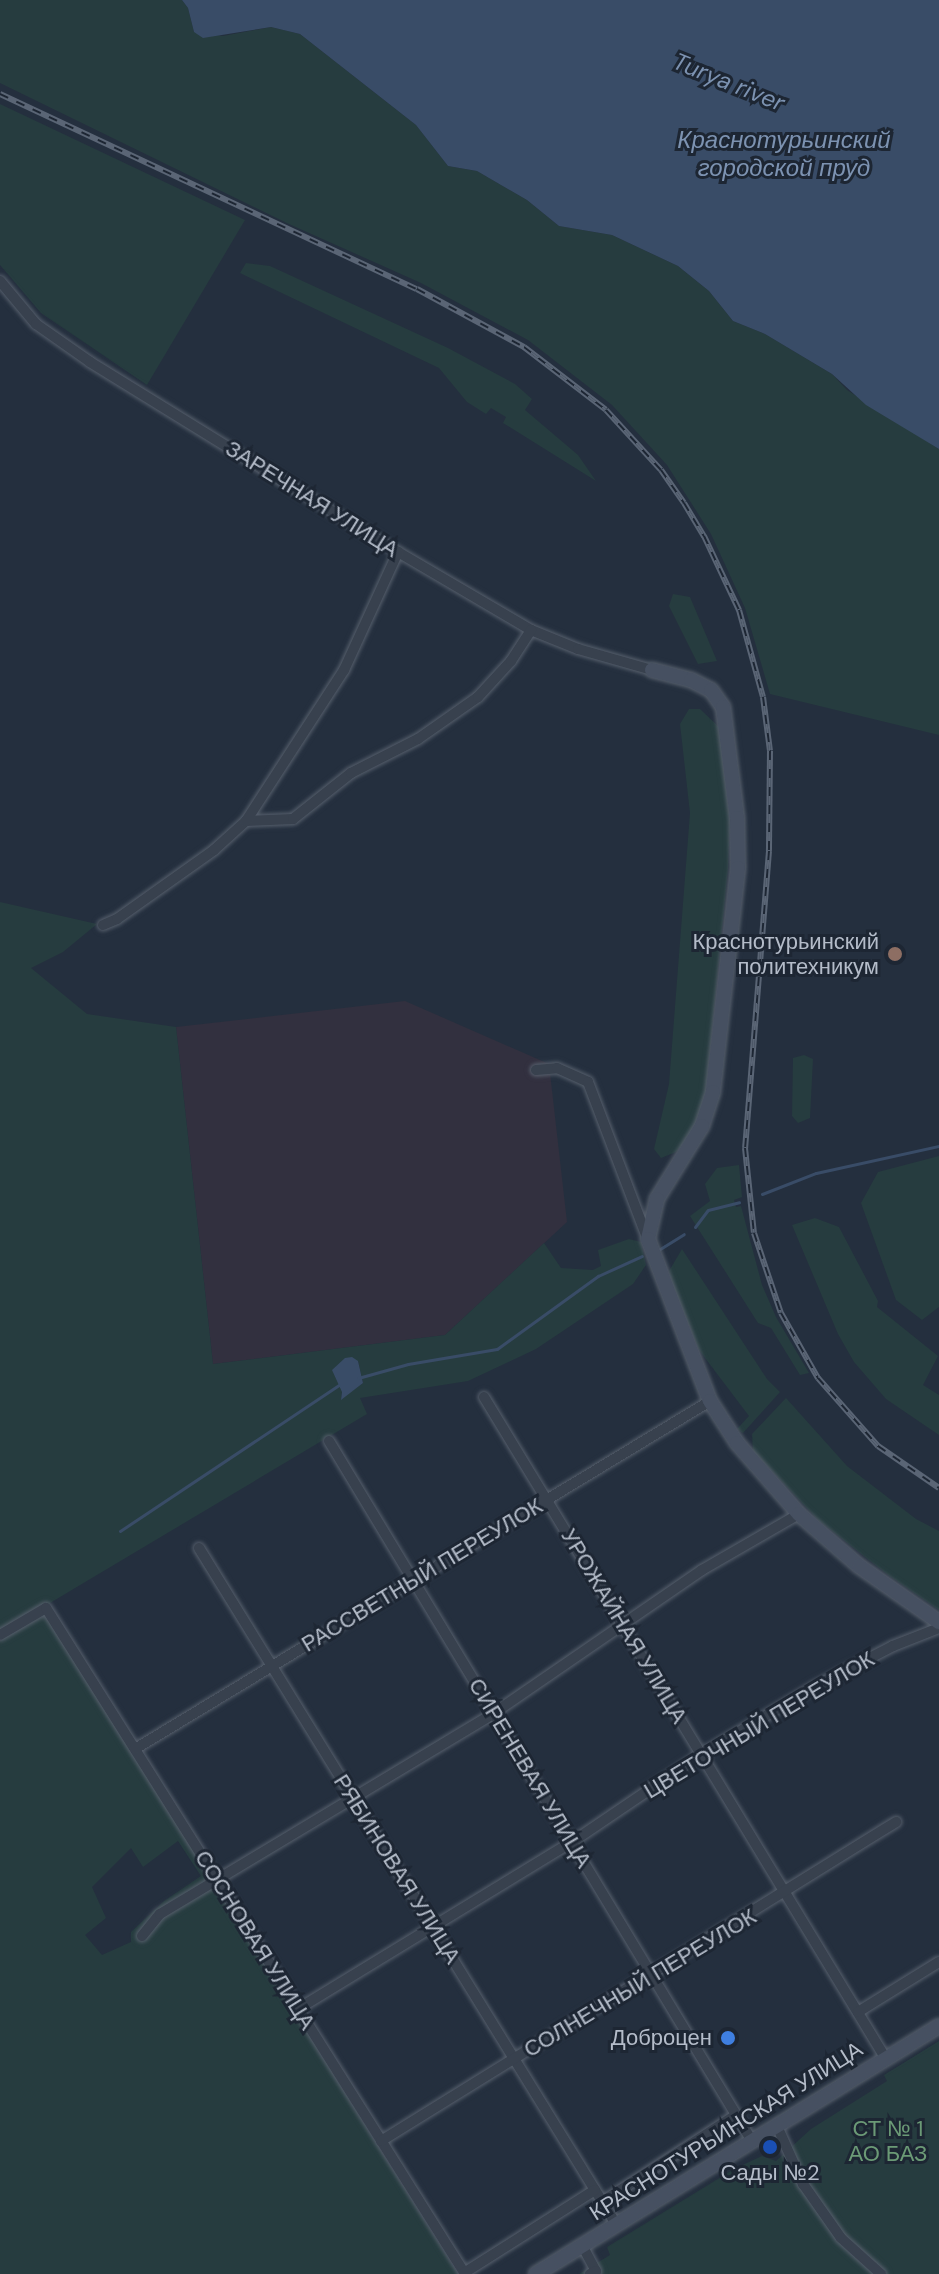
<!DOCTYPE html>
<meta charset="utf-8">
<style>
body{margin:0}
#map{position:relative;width:939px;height:2274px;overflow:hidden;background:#242f3e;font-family:"DM Sans",sans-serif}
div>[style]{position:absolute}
.medical>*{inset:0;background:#32303f}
.green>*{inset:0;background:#263c3f}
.water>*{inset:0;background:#394c67}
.stream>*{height:3px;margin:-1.5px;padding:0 1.5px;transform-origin:1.5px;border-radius:1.5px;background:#394c67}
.roads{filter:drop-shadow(0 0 2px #565f6c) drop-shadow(0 0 2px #565f6c)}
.street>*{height:10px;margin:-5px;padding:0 5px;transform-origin:5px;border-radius:5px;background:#38414e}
.secondary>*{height:14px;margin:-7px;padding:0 7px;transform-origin:7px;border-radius:7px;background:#465061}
.rail>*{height:6px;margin-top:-3px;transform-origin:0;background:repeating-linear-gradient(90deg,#1d2633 0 9px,#5a6575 0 18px);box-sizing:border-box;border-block:2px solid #5a6575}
.dots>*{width:22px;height:22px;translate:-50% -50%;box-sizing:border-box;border:4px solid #1d2633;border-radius:50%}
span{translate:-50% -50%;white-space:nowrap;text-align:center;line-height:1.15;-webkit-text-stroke:6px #1d2633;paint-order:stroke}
.street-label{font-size:22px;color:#b4bcc9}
.poi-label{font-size:22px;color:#b4bcc9}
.right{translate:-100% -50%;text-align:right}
.park-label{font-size:22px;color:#6b9a76}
.water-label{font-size:24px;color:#7c92b1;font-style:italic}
</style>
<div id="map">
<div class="medical">
<div style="clip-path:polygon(405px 1001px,549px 1064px,567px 1222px,445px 1335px,213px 1364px,176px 1027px)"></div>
</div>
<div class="green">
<div style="clip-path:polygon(0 0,182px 0,188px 8px,194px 32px,223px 36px,271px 27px,300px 34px,416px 125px,448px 166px,477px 171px,527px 200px,559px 226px,612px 235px,678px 266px,709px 291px,733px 321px,765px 334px,832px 374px,847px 390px,939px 449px,939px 735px,770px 694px,745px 608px,711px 534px,667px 465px,612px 405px,528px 340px,421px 283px,289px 224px,0 83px)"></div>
<div style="clip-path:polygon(0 104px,245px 220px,147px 385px,41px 313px,0 265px)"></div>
<div style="clip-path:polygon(246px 263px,270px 266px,448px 348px,515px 384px,532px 399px,525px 410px,578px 455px,596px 481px,503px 423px,506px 417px,491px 408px,486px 414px,467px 402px,439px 368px,240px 273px)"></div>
<div style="clip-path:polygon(673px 594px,690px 597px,717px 661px,698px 664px,669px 606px)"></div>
<div style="clip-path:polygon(689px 709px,700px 709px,719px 727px,730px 821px,728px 869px,705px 1101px,691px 1134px,676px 1152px,661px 1158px,654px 1149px,669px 1084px,690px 813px,680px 724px)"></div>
<div style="clip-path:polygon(evenodd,0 902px,97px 924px,63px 952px,31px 968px,87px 1014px,176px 1027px,213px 1364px,445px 1335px,544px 1243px,561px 1268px,593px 1270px,601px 1266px,598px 1250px,629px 1239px,641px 1242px,646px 1265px,633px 1284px,536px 1349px,468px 1381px,360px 1398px,367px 1414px,50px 1603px,46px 1615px,458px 2274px,0 2274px,0 902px,358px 1361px,363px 1383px,341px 1399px,342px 1392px,358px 1361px,0 902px,178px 1841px,201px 1876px,164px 1901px,131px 1932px,131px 1942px,102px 1955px,85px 1935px,106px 1918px,92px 1887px,131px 1848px,143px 1867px,178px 1841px)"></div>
<div style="clip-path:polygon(804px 1055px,813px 1059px,810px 1118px,798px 1123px,792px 1116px,793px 1058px)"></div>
<div style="clip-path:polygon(939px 1156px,939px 1307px,922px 1320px,896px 1300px,861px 1203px,878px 1172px)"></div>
<div style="clip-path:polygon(739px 1165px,742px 1197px,734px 1200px,736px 1207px,741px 1206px,762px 1285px,776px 1317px,809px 1373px,800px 1375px,771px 1328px,758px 1323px,690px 1216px,710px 1201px,705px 1184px,717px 1168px)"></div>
<div style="clip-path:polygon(815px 1218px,839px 1227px,878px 1301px,877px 1307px,938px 1356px,923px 1385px,939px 1395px,939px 1435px,886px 1399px,854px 1362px,838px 1334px,792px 1225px)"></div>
<div style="clip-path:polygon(682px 1249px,767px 1379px,780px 1392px,743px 1433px,737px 1429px,749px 1416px,699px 1350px,672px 1284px,669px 1271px)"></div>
<div style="clip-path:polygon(786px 1398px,847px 1466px,916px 1519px,939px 1531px,939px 1610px,888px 1575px,818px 1520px,753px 1451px,752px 1434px)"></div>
<div style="clip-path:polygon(939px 2041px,939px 2274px,579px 2274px,610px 2255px,607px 2247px,734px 2169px,762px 2156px,776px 2161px,811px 2129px,887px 2081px,884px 2075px)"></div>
</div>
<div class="water">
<div style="clip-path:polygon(182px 0,939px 0,939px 449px,866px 405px,832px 374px,765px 334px,733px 321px,709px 291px,678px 266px,612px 235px,559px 226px,527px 200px,477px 171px,448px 166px,416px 125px,300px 34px,271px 27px,203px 38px,194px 32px,188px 8px)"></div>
<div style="clip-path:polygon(352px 1357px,358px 1361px,363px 1383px,341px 1400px,342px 1392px,332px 1370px,345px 1358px)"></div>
</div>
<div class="stream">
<div style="left:762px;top:1194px;width:58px;rotate:-21.3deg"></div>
<div style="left:816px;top:1173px;width:126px;rotate:-12.4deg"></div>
<div style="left:695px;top:1227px;width:21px;rotate:-53deg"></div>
<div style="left:708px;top:1210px;width:32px;rotate:-14deg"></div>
<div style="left:660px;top:1249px;width:28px;rotate:-32deg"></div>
<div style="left:358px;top:1378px;width:52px;rotate:-15.6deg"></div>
<div style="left:408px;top:1364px;width:90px;rotate:-9.6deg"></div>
<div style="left:497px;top:1349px;width:125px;rotate:-35.9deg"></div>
<div style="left:598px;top:1276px;width:48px;rotate:-24.4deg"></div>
<div style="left:120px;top:1531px;width:263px;rotate:-33.7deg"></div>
</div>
<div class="roads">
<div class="street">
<div style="left:0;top:281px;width:56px;rotate:50.1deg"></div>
<div style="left:36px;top:324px;width:66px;rotate:35.1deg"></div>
<div style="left:90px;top:362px;width:362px;rotate:31.7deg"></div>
<div style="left:398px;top:552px;width:154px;rotate:30.4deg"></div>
<div style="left:531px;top:630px;width:51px;rotate:22deg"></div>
<div style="left:578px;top:649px;width:77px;rotate:15.8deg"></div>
<div style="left:246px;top:821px;width:47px;rotate:-2.4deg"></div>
<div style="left:293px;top:819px;width:74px;rotate:-38.4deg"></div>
<div style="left:351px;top:773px;width:75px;rotate:-26.9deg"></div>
<div style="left:418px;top:739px;width:73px;rotate:-35deg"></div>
<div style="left:478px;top:697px;width:49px;rotate:-47.5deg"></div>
<div style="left:511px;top:661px;width:37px;rotate:-57deg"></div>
<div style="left:103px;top:925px;width:15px;rotate:-23deg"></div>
<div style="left:117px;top:919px;width:119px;rotate:-35.4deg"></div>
<div style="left:214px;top:850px;width:43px;rotate:-42.2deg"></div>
<div style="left:246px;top:821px;width:180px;rotate:-57deg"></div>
<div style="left:344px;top:670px;width:130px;rotate:-65.4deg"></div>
<div style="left:536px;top:1070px;width:21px;rotate:-5deg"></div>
<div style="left:557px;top:1068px;width:34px;rotate:24deg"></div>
<div style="left:588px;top:1082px;width:166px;rotate:69.2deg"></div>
<div style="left:484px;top:1397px;width:774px;rotate:58.73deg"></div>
<div style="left:329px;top:1441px;width:818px;rotate:58.86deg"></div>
<div style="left:199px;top:1548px;width:794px;rotate:58.33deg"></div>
<div style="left:0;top:1635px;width:53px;rotate:-30.4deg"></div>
<div style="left:46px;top:1608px;width:787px;rotate:57.82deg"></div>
<div style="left:135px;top:1749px;width:672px;rotate:-31.18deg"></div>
<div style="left:142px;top:1936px;width:28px;rotate:-51deg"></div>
<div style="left:160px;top:1914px;width:390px;rotate:-31deg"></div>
<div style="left:494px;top:1713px;width:252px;rotate:-34.5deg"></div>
<div style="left:702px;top:1570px;width:112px;rotate:-30deg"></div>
<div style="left:298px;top:2009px;width:321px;rotate:-31.4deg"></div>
<div style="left:572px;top:1842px;width:157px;rotate:-34.1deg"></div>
<div style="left:702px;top:1754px;width:131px;rotate:-30.9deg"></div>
<div style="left:814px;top:1687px;width:89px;rotate:-27.4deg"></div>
<div style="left:893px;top:1646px;width:49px;rotate:-21.4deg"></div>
<div style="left:858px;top:2012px;width:95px;rotate:-31.7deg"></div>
<div style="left:777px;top:2126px;width:64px;rotate:65.9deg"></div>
<div style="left:803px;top:2184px;width:66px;rotate:54.9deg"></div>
<div style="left:841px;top:2238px;width:54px;rotate:42deg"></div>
<div style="left:381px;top:2141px;width:606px;rotate:-31.77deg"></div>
<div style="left:602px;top:2202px;width:160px;rotate:-33deg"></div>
<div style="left:582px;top:2245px;width:30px;rotate:62deg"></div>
<div style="left:596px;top:2271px;width:7px;rotate:153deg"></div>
<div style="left:464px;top:2273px;width:155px;rotate:-32.4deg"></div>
</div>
<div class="secondary">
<div style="left:652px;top:670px;width:40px;rotate:14.4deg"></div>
<div style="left:691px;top:680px;width:22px;rotate:27deg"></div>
<div style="left:711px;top:690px;width:21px;rotate:55deg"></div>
<div style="left:723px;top:707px;width:112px;rotate:82.8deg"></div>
<div style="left:737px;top:818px;width:50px;rotate:88.9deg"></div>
<div style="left:738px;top:868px;width:225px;rotate:96.4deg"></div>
<div style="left:713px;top:1092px;width:36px;rotate:108deg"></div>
<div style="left:702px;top:1126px;width:86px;rotate:121.7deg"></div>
<div style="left:657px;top:1199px;width:41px;rotate:102.7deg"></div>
<div style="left:648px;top:1239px;width:173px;rotate:69.1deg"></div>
<div style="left:710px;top:1401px;width:50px;rotate:57.3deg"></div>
<div style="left:737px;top:1443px;width:94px;rotate:48.9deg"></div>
<div style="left:799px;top:1514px;width:79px;rotate:40.9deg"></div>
<div style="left:859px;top:1566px;width:98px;rotate:35deg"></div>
<div style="left:536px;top:2274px;width:473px;rotate:-31.6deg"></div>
</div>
</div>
<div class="rail">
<div style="left:0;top:94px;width:460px;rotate:25.1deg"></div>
<div style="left:417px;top:289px;width:122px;rotate:28.5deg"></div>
<div style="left:524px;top:347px;width:103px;rotate:37.5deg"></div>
<div style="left:606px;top:410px;width:81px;rotate:47.5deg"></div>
<div style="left:661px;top:470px;width:40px;rotate:55.1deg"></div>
<div style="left:684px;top:503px;width:39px;rotate:59deg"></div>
<div style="left:704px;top:536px;width:82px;rotate:64.7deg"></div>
<div style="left:739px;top:610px;width:90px;rotate:74.6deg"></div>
<div style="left:763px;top:697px;width:54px;rotate:82.6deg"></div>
<div style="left:770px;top:751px;width:100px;rotate:90.6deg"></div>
<div style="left:769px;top:851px;width:298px;rotate:94.6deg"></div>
<div style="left:745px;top:1148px;width:85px;rotate:84deg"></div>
<div style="left:754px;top:1233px;width:84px;rotate:71.4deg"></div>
<div style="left:781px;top:1313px;width:75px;rotate:60.4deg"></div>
<div style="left:818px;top:1378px;width:91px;rotate:48.6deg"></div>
<div style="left:878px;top:1446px;width:74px;rotate:34.5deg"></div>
</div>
<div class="dots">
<div style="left:895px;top:954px;background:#8d6e63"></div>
<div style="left:728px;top:2038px;background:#3f7fe0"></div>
<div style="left:770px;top:2147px;background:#1a4fb4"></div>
</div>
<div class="street-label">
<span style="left:312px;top:499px;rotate:32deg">ЗАРЕЧНАЯ УЛИЦА</span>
<span style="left:422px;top:1575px;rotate:-31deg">РАССВЕТНЫЙ ПЕРЕУЛОК</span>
<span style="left:624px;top:1626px;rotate:59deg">УРОЖАЙНАЯ УЛИЦА</span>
<span style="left:759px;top:1725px;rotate:-31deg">ЦВЕТОЧНЫЙ ПЕРЕУЛОК</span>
<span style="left:530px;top:1773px;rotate:59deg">СИРЕНЕВАЯ УЛИЦА</span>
<span style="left:397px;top:1869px;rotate:58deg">РЯБИНОВАЯ УЛИЦА</span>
<span style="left:255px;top:1940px;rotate:58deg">СОСНОВАЯ УЛИЦА</span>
<span style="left:640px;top:1983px;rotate:-31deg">СОЛНЕЧНЫЙ ПЕРЕУЛОК</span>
<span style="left:726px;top:2131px;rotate:-32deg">КРАСНОТУРЬИНСКАЯ УЛИЦА</span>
</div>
<div class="poi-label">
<span class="right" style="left:879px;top:954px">Краснотурьинский<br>политехникум</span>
<span class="right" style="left:712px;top:2038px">Доброцен</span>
<span style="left:770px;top:2173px">Сады №2</span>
</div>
<div class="park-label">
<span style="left:888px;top:2141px">СТ № 1<br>АО БАЗ</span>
</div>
<div class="water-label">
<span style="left:729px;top:82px;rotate:22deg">Turya river</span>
<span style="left:784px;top:154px">Краснотурьинский<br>городской пруд</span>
</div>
</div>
